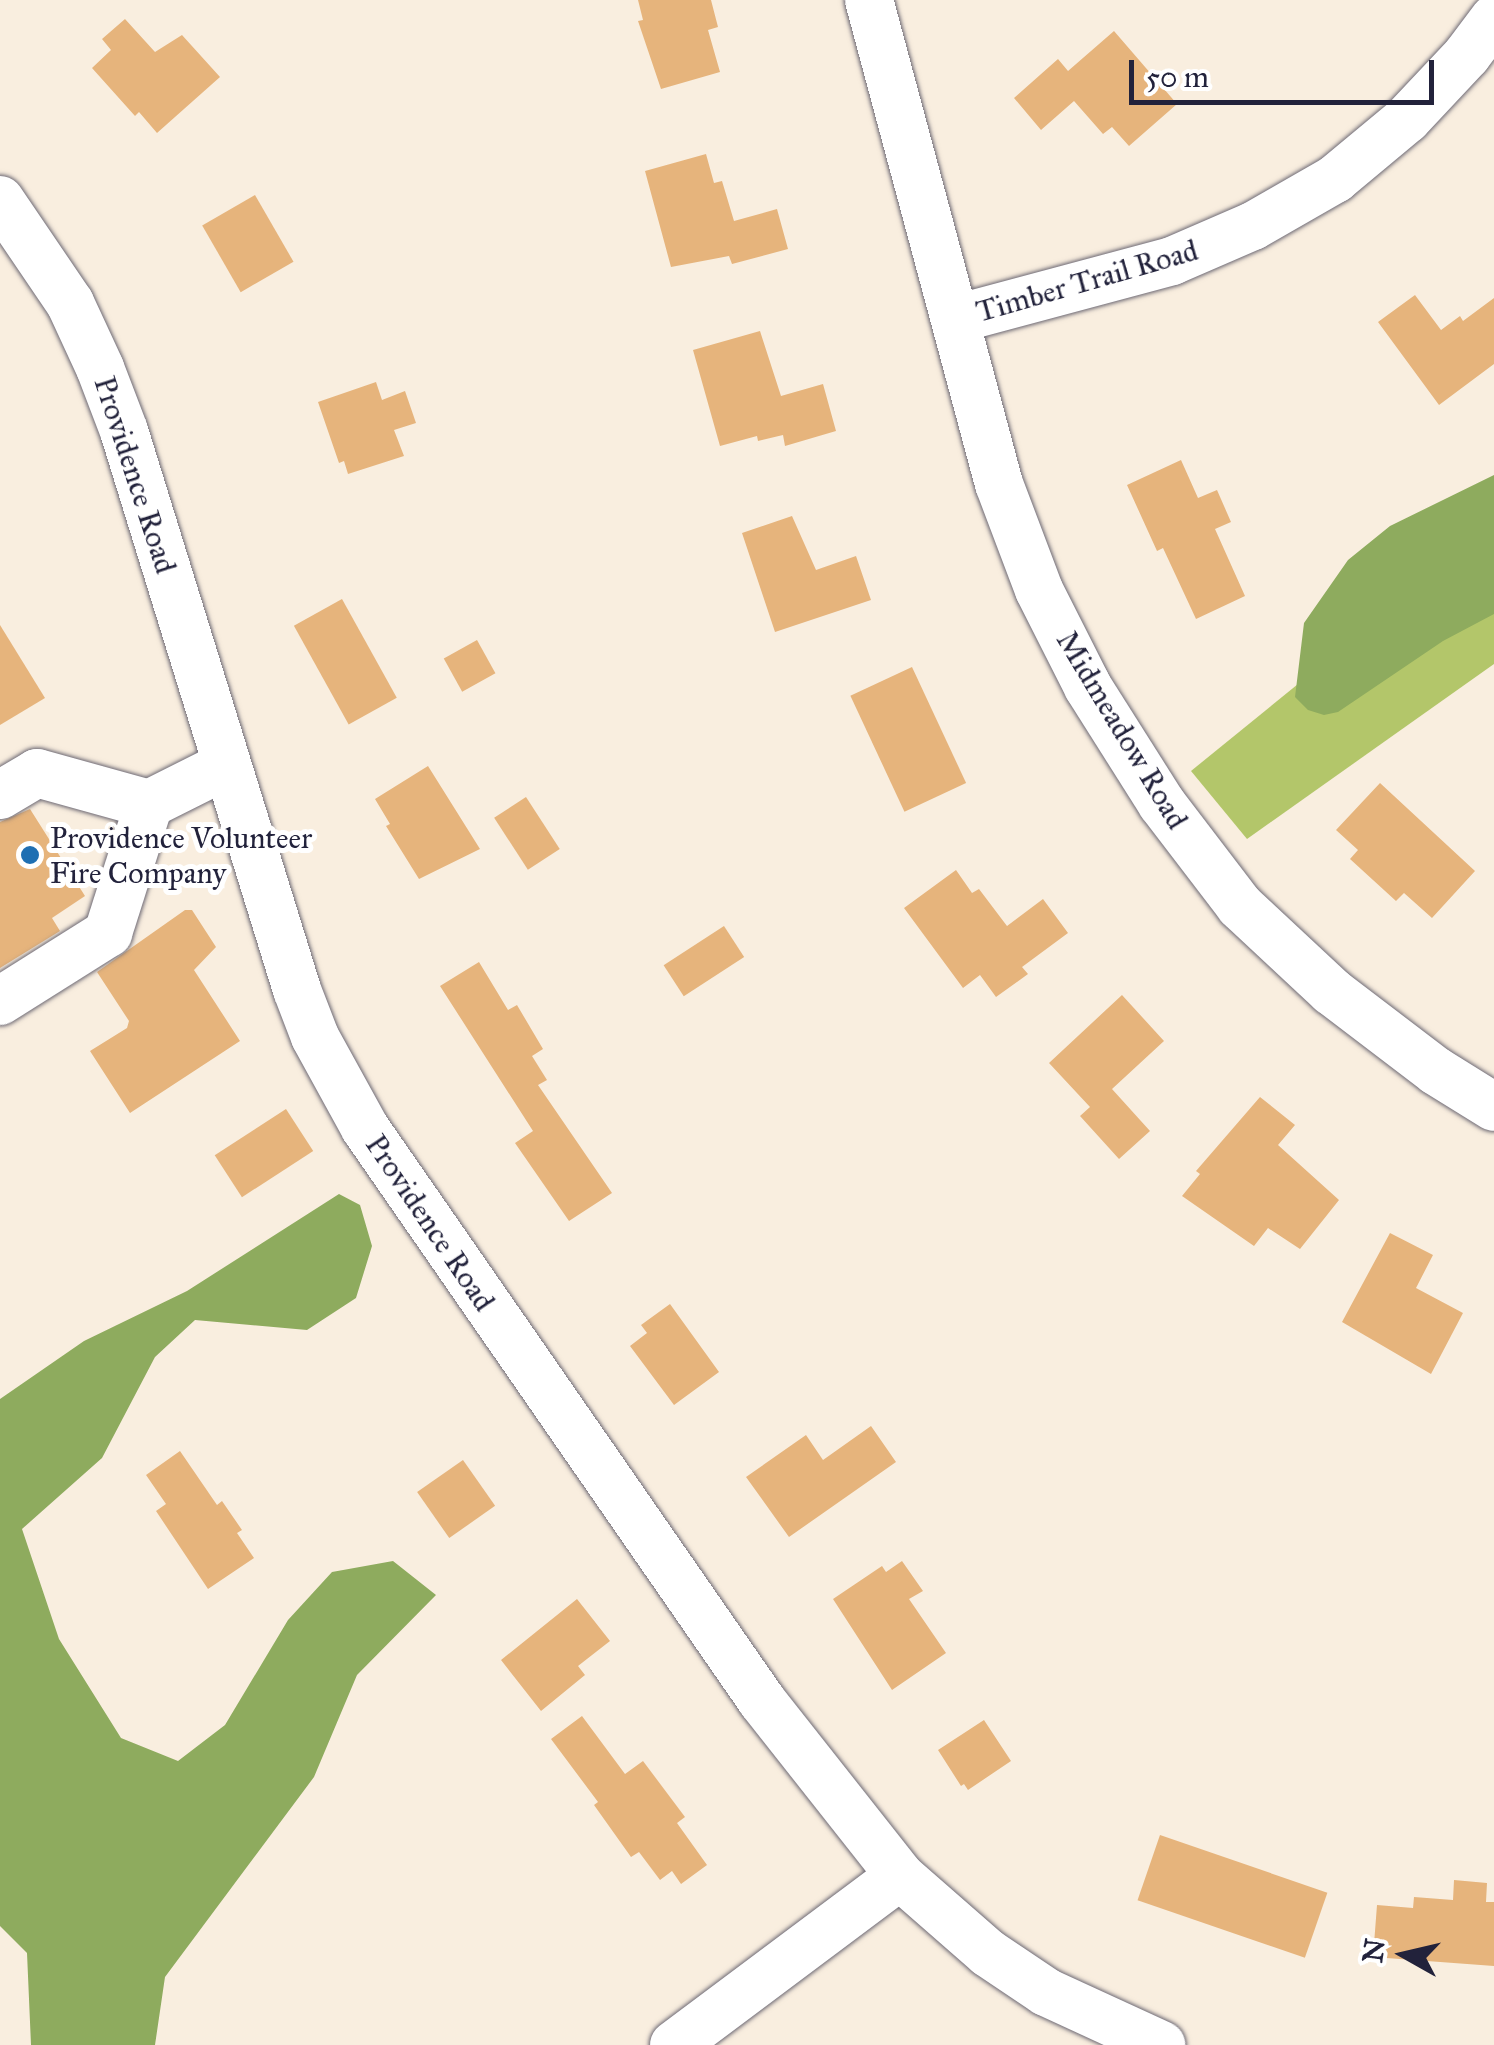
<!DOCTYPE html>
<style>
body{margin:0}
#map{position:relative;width:1494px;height:2045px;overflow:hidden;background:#f9eedf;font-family:"IM FELL Great Primer",serif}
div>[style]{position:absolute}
.green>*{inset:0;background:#b3c66a}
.forest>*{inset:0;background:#8eab5e}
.building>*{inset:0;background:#e6b47c;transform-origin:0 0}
.roads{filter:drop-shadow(0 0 2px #6d6974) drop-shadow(0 0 2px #6d6974)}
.minor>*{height:48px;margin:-24px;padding:0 24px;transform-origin:24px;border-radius:24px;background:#fff}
.dots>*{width:28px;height:28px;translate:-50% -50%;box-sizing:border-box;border:5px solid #fff;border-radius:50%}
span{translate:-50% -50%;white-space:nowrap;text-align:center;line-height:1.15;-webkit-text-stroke:10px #fff;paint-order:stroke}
.street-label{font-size:30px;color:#22223b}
.poi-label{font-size:30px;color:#22223b}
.left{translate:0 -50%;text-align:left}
.north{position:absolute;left:1354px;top:1905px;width:100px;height:100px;-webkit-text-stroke:8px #fff;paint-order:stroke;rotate:278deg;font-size:28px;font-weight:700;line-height:40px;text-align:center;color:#22223b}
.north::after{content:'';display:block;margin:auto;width:35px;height:45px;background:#22223b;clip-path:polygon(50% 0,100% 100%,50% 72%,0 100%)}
.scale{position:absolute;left:1129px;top:60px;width:305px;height:45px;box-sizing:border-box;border:5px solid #22223b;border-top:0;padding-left:12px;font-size:30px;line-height:35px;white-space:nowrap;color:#22223b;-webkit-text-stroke:8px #fff;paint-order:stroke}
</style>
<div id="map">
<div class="green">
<div style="clip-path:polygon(1494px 525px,1494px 664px,1247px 839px,1191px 771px)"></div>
</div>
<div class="forest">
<div style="clip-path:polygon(1494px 475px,1494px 614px,1443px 641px,1338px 712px,1324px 715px,1308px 710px,1295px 697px,1304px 623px,1348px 560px,1390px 526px)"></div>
<div style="clip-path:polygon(339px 1194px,360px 1205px,372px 1246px,356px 1298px,307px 1330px,195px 1320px,155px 1357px,102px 1458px,22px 1529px,59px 1639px,121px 1738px,178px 1761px,225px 1725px,288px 1620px,332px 1572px,393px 1561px,436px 1595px,357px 1675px,314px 1777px,165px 1977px,155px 2045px,31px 2045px,27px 1953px,0 1926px,0 1399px,84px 1341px,187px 1291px)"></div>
</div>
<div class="building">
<div style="clip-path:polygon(638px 0,711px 0,718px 27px,708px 30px,720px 72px,661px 89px,638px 21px,643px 20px)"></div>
<div style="clip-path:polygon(125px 19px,155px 52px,182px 35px,220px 77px,157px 133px,139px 112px,135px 116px,92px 68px,111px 50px,102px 39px)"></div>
<div style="clip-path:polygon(1114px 31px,1177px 104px,1129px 146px,1112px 127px,1103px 134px,1074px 101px,1041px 130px,1014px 98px,1058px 59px,1068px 71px)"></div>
<div style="clip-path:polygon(706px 154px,714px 183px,722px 181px,734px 221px,777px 209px,788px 249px,732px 264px,729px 256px,671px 267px,645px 171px)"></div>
<div style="left:255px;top:195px;width:77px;height:61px;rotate:60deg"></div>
<div style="clip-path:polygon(1415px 295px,1441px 330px,1460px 316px,1463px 321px,1494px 298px,1494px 364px,1439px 405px,1378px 322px)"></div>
<div style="clip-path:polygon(760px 331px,781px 396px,823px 384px,836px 431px,785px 446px,783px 435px,758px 441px,757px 436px,720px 446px,693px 350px)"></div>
<div style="clip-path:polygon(376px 382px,382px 400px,405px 391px,416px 423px,394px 430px,404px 456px,348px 474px,344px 461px,339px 463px,318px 402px)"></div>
<div style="clip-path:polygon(1181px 460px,1198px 498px,1217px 490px,1231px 522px,1215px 529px,1245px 596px,1196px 619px,1163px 548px,1157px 551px,1127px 485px)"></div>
<div style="clip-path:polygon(792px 516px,816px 570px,856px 556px,871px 600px,775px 632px,742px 533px)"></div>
<div style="left:342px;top:599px;width:113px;height:55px;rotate:61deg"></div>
<div style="clip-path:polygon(0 625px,45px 698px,0 725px)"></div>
<div style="left:477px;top:640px;width:38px;height:38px;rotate:61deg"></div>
<div style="left:912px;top:667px;width:128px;height:68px;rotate:65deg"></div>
<div style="clip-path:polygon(428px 766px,480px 849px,419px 879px,386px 826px,390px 824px,375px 799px)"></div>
<div style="clip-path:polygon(1380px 783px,1475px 871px,1432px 918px,1404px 893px,1396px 901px,1350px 859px,1358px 850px,1336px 830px)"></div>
<div style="left:526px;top:797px;width:62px;height:38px;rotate:57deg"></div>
<div style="clip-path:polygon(30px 809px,85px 896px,52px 918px,60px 931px,0 968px,0 822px)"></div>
<div style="clip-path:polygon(956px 870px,972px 893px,979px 889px,1007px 926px,1043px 899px,1068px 933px,1022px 967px,1028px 974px,996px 997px,980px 975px,963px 988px,904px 908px)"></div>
<div style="clip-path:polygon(185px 910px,192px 910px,216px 947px,194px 970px,240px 1041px,130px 1113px,90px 1051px,127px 1028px,129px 1021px,97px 972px)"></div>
<div style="left:724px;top:926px;width:37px;height:72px;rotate:57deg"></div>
<div style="clip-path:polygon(479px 962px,508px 1010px,517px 1005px,543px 1049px,532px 1056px,547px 1080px,538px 1085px,612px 1193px,569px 1221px,515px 1143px,533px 1131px,440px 986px)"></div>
<div style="clip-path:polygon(1122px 995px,1164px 1041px,1112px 1089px,1150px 1131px,1119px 1159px,1080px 1116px,1090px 1107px,1049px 1063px)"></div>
<div style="clip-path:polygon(1260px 1097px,1295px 1125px,1278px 1145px,1339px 1200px,1300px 1249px,1268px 1228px,1254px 1246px,1182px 1196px,1200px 1174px,1196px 1171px)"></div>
<div style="left:286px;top:1109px;width:50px;height:85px;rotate:57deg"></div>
<div style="clip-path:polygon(1390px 1233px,1433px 1255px,1416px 1288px,1463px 1313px,1431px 1374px,1342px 1322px)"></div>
<div style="clip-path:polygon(670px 1304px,719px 1372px,674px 1405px,630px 1346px,647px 1333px,641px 1325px)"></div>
<div style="clip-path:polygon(871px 1426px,896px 1462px,789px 1537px,746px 1477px,806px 1435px,823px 1460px)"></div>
<div style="clip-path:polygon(180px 1451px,217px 1505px,222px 1501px,242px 1530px,237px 1533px,254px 1558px,208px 1589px,156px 1511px,166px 1504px,146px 1475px)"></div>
<div style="left:463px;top:1460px;width:56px;height:56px;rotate:55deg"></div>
<div style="clip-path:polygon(902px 1561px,923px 1591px,909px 1599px,946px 1653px,892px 1690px,833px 1599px,882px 1566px,886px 1572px)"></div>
<div style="clip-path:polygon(577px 1599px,610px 1641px,578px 1666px,585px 1675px,541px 1711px,501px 1660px)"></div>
<div style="clip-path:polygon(582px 1716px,625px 1774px,643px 1761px,685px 1817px,677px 1823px,707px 1865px,681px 1884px,672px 1871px,660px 1880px,639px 1852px,631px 1857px,594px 1805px,598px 1802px,551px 1739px)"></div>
<div style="clip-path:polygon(984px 1720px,1011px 1761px,968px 1790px,964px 1784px,961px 1786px,938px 1750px)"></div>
<div style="left:1160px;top:1835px;width:177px;height:69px;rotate:19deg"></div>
<div style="clip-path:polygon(1454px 1880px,1487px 1883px,1486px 1902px,1494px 1902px,1494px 1966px,1373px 1957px,1377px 1905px,1413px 1908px,1414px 1897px,1453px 1900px)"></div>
</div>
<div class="roads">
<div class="minor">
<div style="left:869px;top:0;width:501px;rotate:74.97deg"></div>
<div style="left:999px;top:484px;width:113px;rotate:69.3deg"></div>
<div style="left:1039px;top:590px;width:109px;rotate:63.2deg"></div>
<div style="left:1088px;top:687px;width:138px;rotate:57.7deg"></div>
<div style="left:1162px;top:804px;width:128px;rotate:52.6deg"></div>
<div style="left:1240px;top:906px;width:125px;rotate:43deg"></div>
<div style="left:1331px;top:991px;width:132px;rotate:37.3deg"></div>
<div style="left:1436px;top:1071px;width:68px;rotate:31.8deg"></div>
<div style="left:0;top:200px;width:125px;rotate:55.8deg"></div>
<div style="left:70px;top:303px;width:72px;rotate:65.2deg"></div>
<div style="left:100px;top:368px;width:67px;rotate:69.1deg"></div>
<div style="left:124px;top:431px;width:585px;rotate:72.8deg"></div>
<div style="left:297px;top:990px;width:50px;rotate:69deg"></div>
<div style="left:315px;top:1037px;width:104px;rotate:61.2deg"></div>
<div style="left:365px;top:1128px;width:697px;rotate:55.28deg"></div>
<div style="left:762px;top:1701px;width:223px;rotate:51.7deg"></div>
<div style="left:900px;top:1876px;width:117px;rotate:41.2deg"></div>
<div style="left:988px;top:1953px;width:70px;rotate:33.9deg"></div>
<div style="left:1046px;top:1992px;width:127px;rotate:24.7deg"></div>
<div style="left:956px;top:319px;width:224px;rotate:-15deg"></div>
<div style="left:1172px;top:261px;width:88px;rotate:-23.4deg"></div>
<div style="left:1253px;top:226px;width:95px;rotate:-29.8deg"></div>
<div style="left:1335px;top:179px;width:94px;rotate:-39.8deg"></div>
<div style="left:1407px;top:119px;width:88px;rotate:-46.8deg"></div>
<div style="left:1467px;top:55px;width:45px;rotate:-53.1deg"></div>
<div style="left:0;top:795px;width:43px;rotate:-30.7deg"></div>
<div style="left:37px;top:773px;width:116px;rotate:15.5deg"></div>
<div style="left:149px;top:804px;width:87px;rotate:-26.6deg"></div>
<div style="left:0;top:1001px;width:128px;rotate:-32.2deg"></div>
<div style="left:108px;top:933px;width:135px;rotate:-72.4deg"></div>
<div style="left:674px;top:2045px;width:282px;rotate:-36.8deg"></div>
</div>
</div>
<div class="dots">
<div style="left:30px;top:855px;background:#1f6fb2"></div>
</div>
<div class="street-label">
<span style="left:1087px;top:281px;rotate:-16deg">Timber Trail Road</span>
<span style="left:135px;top:475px;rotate:72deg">Providence Road</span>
<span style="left:1122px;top:730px;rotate:59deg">Midmeadow Road</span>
<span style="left:430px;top:1223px;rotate:56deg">Providence Road</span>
</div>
<div class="poi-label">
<span class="left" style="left:50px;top:855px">Providence Volunteer<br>Fire Company</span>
</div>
<div class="north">N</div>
<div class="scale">50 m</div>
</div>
